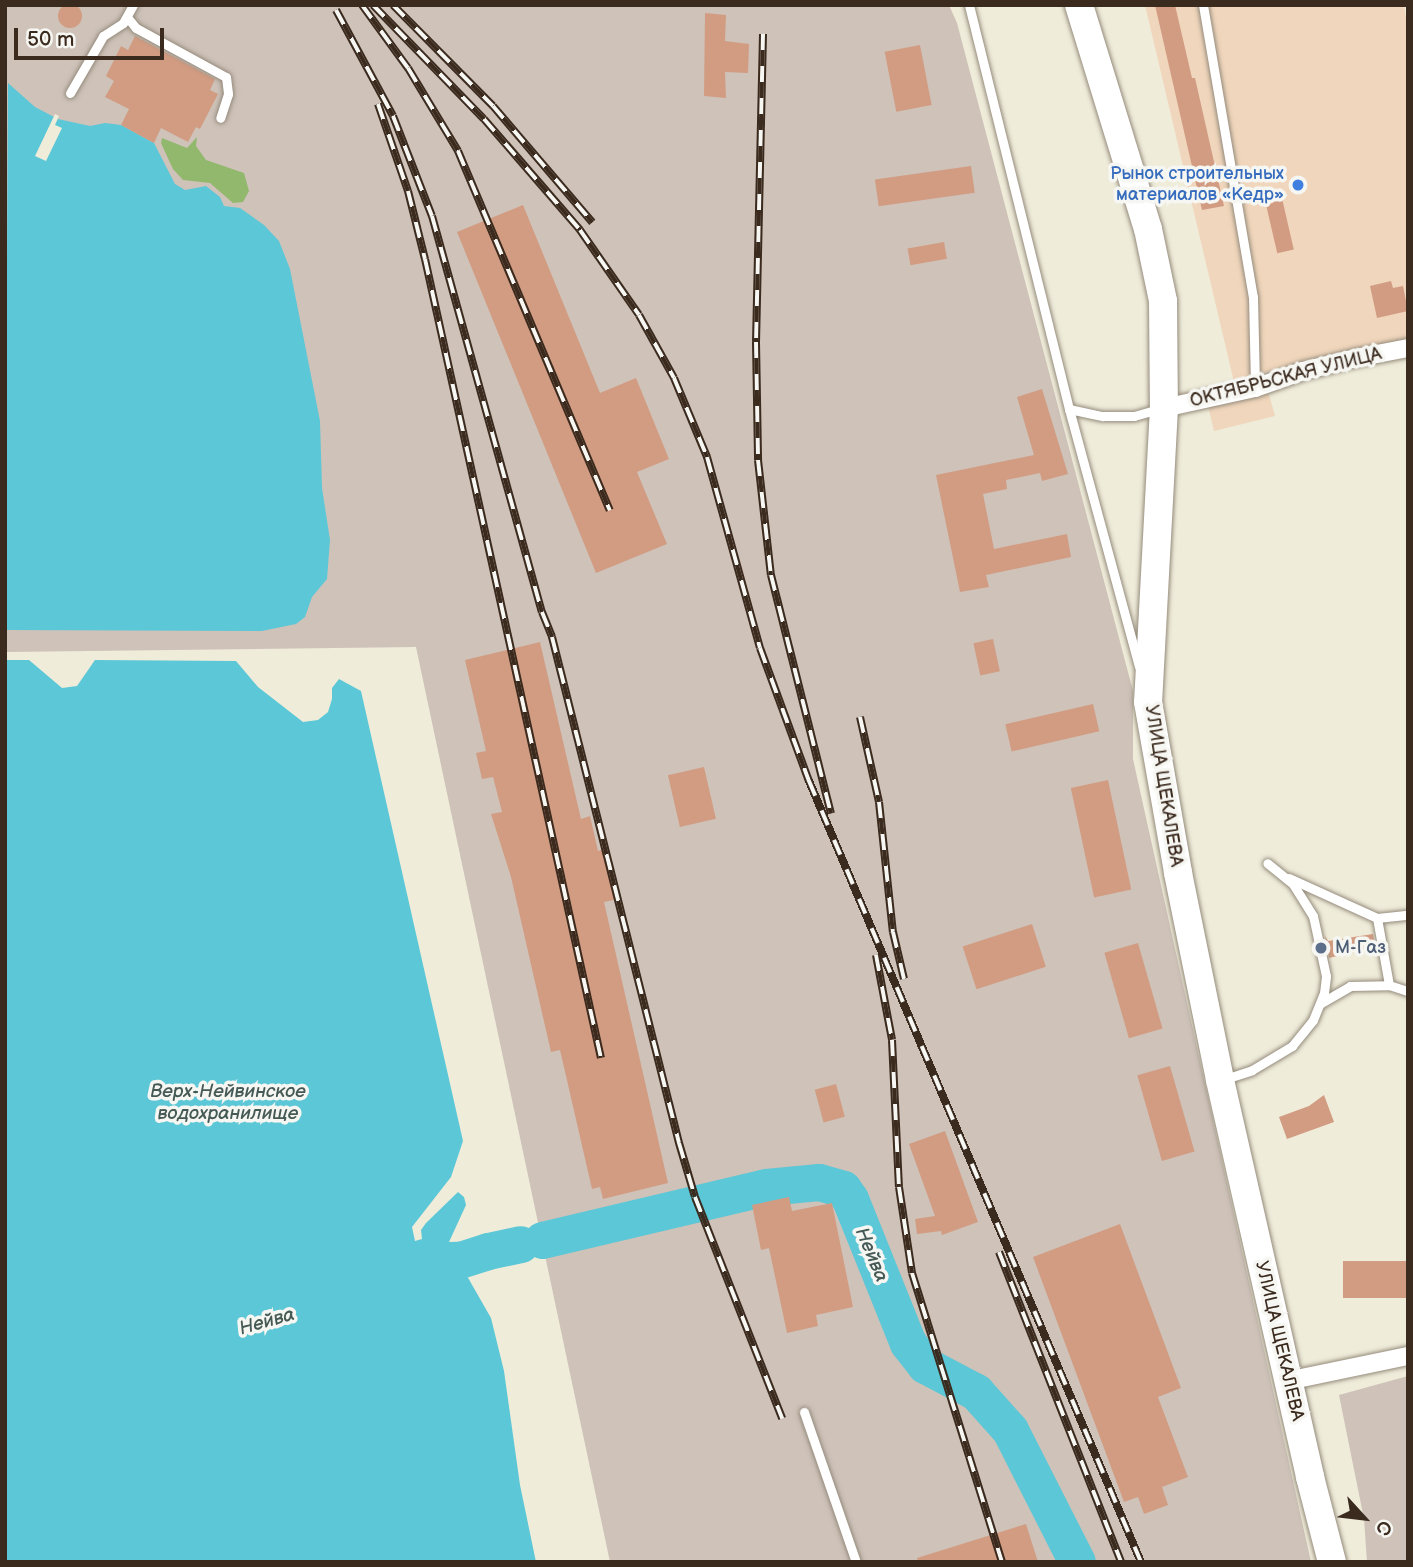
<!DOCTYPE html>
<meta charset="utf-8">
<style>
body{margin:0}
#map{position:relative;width:1413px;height:1567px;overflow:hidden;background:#efecda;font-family:"Balsamiq Sans",sans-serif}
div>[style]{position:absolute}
.built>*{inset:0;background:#f0d6bc}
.industrial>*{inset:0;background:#cec2b9}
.forest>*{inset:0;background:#92b86d}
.water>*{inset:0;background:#5cc7d6}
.pier>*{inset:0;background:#efecda}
.river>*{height:37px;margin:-18.5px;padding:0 18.5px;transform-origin:18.5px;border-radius:18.5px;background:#5cc7d6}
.building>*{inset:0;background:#d29c82;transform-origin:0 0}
.round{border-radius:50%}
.roads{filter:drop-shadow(0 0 2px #958b7c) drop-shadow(0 0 2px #958b7c)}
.service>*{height:9px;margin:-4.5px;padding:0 4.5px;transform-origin:4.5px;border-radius:4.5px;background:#fff}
.minor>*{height:18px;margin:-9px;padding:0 9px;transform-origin:9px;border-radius:9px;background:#fff}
.primary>*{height:28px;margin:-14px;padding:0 14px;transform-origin:14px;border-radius:14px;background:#fff}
.rail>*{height:8px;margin-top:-4px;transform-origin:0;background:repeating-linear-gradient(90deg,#f6f6f2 0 16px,#3b2a1e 0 32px);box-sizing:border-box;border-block:2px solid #3b2a1e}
.dots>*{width:19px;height:19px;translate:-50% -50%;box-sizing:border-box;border:4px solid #f6f6f2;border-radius:50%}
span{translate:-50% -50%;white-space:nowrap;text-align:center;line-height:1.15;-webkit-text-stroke:7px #f6f6f2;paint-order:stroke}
.shop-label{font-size:18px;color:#366cbe}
.right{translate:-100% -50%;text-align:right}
.street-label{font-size:18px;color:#3b2a1e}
.service-label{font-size:18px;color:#4e5e75}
.left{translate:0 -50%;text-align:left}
.water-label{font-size:19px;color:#455955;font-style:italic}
.frame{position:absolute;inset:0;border:7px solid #3b2a1e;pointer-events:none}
.north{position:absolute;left:1329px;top:1483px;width:70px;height:70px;-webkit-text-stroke:5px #f6f6f2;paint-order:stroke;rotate:117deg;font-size:19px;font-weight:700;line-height:28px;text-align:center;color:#3b2a1e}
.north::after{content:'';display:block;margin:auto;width:24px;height:32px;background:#3b2a1e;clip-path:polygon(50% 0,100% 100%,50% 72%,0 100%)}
.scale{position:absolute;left:14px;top:28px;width:150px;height:32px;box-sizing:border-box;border:4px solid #3b2a1e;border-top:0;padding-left:9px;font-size:21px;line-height:24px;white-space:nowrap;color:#3b2a1e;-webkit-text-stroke:5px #f6f6f2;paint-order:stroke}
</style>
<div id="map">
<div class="built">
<div style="clip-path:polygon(1145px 5px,1404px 5px,1408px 30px,1408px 340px,1263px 373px,1275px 416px,1214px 431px,1204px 389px,1234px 382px)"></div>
</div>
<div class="industrial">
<div style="clip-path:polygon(5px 5px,949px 5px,957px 23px,1133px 691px,1133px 759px,1311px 1562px,610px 1562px,416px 647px,5px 652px)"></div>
<div style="clip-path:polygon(1408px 1376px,1408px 1562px,1367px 1562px,1364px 1519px,1339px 1395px)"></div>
</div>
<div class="forest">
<div style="clip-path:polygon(197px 137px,196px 146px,206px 160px,244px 173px,249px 191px,243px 202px,233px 203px,210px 183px,183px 180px,173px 169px,161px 143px,162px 138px,187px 148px)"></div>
</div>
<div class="water">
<div style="clip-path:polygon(8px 83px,35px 107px,58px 119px,90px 126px,105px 123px,121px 125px,154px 143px,175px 184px,185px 190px,206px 186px,220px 197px,224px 206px,240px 208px,264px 225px,279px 241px,290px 269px,320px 421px,322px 488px,330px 540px,327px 579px,312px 597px,305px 617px,296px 624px,262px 631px,5px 630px)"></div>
<div style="clip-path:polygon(5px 660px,29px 660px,62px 688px,77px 686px,95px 660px,236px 661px,258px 687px,303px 722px,318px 720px,328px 712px,332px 699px,332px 688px,339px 679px,361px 691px,463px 1141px,451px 1177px,412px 1227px,415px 1241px,422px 1239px,421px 1230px,426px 1223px,458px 1192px,464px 1197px,466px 1205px,449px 1242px,487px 1241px,491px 1268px,467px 1276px,491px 1318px,504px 1371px,520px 1485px,536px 1562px,5px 1562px)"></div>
</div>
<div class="pier">
<div style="clip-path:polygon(55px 114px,59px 116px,55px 125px,62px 128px,46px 161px,35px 156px)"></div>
</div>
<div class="river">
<div style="left:542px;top:1240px;width:230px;rotate:-13.3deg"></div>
<div style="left:766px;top:1187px;width:53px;rotate:-5.4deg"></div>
<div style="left:819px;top:1182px;width:25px;rotate:16deg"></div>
<div style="left:843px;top:1189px;width:12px;rotate:55deg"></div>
<div style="left:850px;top:1199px;width:155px;rotate:68.1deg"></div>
<div style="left:908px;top:1343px;width:28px;rotate:52deg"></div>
<div style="left:925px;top:1365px;width:58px;rotate:27.9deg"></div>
<div style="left:976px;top:1392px;width:51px;rotate:48.2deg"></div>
<div style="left:1010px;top:1430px;width:148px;rotate:63.1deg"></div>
<div style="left:441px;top:1266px;width:49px;rotate:-17.7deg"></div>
<div style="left:488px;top:1251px;width:33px;rotate:-12deg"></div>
</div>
<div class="building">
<div class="round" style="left:58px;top:4px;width:24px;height:24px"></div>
<div style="clip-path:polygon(1155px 5px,1175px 5px,1192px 78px,1195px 78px,1224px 206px,1202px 210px)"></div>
<div style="clip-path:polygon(705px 13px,726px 15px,725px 41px,749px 44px,748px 73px,725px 72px,726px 98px,704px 96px)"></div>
<div style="clip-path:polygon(135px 36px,215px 79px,210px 90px,218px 94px,200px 129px,196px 127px,188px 142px,161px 128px,154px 143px,121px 125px,129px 109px,105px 97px,114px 81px,106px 76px,121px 46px,128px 50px)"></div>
<div style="left:920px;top:45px;width:61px;height:36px;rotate:79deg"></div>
<div style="left:971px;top:166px;width:27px;height:97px;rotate:82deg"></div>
<div style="left:1281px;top:194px;width:57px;height:17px;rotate:77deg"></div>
<div style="clip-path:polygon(523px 205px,600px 393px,636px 378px,669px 459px,637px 472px,667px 544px,596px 573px,457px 232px)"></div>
<div style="left:944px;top:242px;width:17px;height:37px;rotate:80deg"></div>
<div style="clip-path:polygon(1391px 281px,1393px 288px,1403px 286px,1408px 311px,1377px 318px,1370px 286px)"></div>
<div style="clip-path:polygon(1042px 389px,1068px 474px,1042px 481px,1040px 473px,1006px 480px,1007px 489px,983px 494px,994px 549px,1067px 534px,1071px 557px,986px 575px,989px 587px,960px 592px,936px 475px,1034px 455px,1017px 397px)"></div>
<div style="left:993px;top:639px;width:33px;height:20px;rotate:78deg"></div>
<div style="clip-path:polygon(540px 642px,581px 819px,590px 816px,598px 851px,607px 848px,619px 899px,604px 902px,668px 1183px,603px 1199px,600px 1187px,592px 1189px,560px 1050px,551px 1052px,511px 877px,491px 814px,502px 812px,493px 777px,482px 779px,476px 753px,486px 751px,465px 660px)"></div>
<div style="left:1093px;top:704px;width:28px;height:90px;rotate:77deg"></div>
<div style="left:704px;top:767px;width:53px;height:37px;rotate:77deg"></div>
<div style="left:1108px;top:780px;width:112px;height:38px;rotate:78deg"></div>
<div style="left:1032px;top:924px;width:45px;height:73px;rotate:72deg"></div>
<div style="clip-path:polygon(1373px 934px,1375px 947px,1329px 958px,1325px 936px,1328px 941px)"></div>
<div style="left:1138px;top:943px;width:89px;height:35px;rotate:74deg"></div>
<div style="left:1170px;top:1066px;width:89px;height:34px;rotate:74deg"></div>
<div style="left:836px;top:1084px;width:34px;height:22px;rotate:75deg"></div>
<div style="clip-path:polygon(1324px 1095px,1334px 1122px,1287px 1139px,1279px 1117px,1309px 1106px)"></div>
<div style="clip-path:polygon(945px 1131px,978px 1222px,942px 1235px,941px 1231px,917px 1234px,915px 1219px,935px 1216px,909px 1144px)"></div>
<div style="clip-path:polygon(789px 1197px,792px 1211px,832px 1203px,853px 1307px,816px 1315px,818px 1326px,787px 1333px,769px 1248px,761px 1250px,752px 1205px)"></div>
<div style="clip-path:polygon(1120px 1224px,1181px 1388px,1158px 1397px,1188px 1477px,1162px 1487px,1168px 1505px,1144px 1514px,1138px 1497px,1124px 1502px,1033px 1257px)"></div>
<div style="left:1408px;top:1261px;width:37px;height:65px;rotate:90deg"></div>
<div style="clip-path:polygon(1026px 1524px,1038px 1562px,918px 1562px,917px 1558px)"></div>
</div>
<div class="roads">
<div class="service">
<div style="left:969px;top:5px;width:416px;rotate:76.1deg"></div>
<div style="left:1069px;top:409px;width:35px;rotate:12deg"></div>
<div style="left:1103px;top:416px;width:31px"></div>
<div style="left:1134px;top:416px;width:26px;rotate:-16deg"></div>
<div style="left:1203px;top:5px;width:296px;rotate:80.3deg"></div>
<div style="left:1253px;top:297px;width:91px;rotate:88.7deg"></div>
<div style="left:127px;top:17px;width:14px;rotate:51deg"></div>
<div style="left:136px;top:28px;width:102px;rotate:28.6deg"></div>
<div style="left:226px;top:77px;width:17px;rotate:83deg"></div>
<div style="left:228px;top:94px;width:25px;rotate:108deg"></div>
<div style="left:70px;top:93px;width:66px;rotate:-59.9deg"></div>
<div style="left:103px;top:36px;width:24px;rotate:-33deg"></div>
<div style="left:123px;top:23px;width:21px;rotate:-61deg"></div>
<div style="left:1069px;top:409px;width:267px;rotate:74.8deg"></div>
<div style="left:1289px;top:878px;width:97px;rotate:24.4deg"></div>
<div style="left:1377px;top:918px;width:31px;rotate:-6deg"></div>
<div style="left:1377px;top:918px;width:68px;rotate:79.8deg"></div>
<div style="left:1321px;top:1003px;width:34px;rotate:-30deg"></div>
<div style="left:1350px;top:986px;width:39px;rotate:-1deg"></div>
<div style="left:1389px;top:985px;width:20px;rotate:18deg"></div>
<div style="left:1225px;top:1079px;width:28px;rotate:-18deg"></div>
<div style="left:1252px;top:1070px;width:47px;rotate:-31deg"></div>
<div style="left:1292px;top:1046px;width:33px;rotate:-51deg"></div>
<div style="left:1313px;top:1020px;width:29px;rotate:-68deg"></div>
<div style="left:1324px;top:993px;width:17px;rotate:-83deg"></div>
<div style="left:1326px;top:976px;width:61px;rotate:-102.2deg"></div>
<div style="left:1313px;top:916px;width:38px;rotate:-122deg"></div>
<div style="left:1293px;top:884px;width:33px;rotate:-141deg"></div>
<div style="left:804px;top:1412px;width:159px;rotate:70.9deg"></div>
</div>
<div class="minor">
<div style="left:1164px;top:408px;width:93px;rotate:-12.4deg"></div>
<div style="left:1255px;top:388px;width:51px;rotate:-19.5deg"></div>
<div style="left:1303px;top:371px;width:55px;rotate:-13.8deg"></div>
<div style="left:1356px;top:358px;width:53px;rotate:-10.9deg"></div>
<div style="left:1287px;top:1381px;width:124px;rotate:-11.7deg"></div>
</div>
<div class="primary">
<div style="left:1079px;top:5px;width:234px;rotate:72.9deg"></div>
<div style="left:1148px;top:229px;width:74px;rotate:78.2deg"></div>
<div style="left:1163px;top:301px;width:107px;rotate:89.5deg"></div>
<div style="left:1164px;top:408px;width:294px;rotate:93.1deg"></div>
<div style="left:1148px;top:702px;width:174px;rotate:80deg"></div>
<div style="left:1178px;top:873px;width:211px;rotate:78.5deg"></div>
<div style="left:1220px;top:1080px;width:407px;rotate:77.2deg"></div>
<div style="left:1310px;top:1477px;width:88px;rotate:75.5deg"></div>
</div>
</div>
<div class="rail">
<div style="left:362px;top:5px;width:78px;rotate:53.9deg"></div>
<div style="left:408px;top:68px;width:97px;rotate:58.9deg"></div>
<div style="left:458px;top:151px;width:390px;rotate:67.1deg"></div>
<div style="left:373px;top:5px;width:159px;rotate:45.8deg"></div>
<div style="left:484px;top:119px;width:147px;rotate:49.1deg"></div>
<div style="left:580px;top:230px;width:103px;rotate:55.2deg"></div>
<div style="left:639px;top:315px;width:72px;rotate:60.9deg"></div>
<div style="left:674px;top:378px;width:86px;rotate:67.3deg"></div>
<div style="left:707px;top:457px;width:198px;rotate:74.5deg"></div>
<div style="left:760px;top:648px;width:142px;rotate:69.8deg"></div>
<div style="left:809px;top:781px;width:849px;rotate:66.97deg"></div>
<div style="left:393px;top:5px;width:142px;rotate:45.3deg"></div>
<div style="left:493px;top:106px;width:153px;rotate:49.5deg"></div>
<div style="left:336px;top:10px;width:120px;rotate:61.7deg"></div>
<div style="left:393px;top:116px;width:107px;rotate:68.7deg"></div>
<div style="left:432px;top:216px;width:411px;rotate:74.5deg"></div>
<div style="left:542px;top:612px;width:27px;rotate:68deg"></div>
<div style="left:552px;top:637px;width:522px;rotate:75.91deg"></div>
<div style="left:679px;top:1143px;width:56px;rotate:73.5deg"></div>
<div style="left:695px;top:1197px;width:238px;rotate:68.5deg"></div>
<div style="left:763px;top:34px;width:308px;rotate:91.3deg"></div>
<div style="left:756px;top:342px;width:118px;rotate:89deg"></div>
<div style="left:758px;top:460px;width:116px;rotate:83.6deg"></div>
<div style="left:771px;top:575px;width:246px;rotate:75.9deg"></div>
<div style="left:378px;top:104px;width:92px;rotate:71deg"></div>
<div style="left:408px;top:191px;width:70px;rotate:76deg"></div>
<div style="left:425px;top:259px;width:818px;rotate:77.58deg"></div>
<div style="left:860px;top:717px;width:87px;rotate:77.4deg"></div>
<div style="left:879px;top:802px;width:131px;rotate:83.9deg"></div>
<div style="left:893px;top:932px;width:48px;rotate:76.8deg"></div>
<div style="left:876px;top:955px;width:86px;rotate:79.3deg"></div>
<div style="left:892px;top:1040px;width:147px;rotate:87.3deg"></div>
<div style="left:899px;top:1187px;width:87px;rotate:81.4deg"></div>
<div style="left:912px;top:1273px;width:303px;rotate:72.7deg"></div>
<div style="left:999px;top:1252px;width:333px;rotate:68.5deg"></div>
</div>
<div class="dots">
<div style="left:1298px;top:185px;background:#3f7fe0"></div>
<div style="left:1321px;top:948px;background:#5c6f8a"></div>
</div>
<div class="shop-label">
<span class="right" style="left:1284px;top:185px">Рынок строительных<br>материалов «Кедр»</span>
</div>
<div class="street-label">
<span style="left:1286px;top:378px;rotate:-14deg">ОКТЯБРЬСКАЯ УЛИЦА</span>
<span style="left:1163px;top:786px;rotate:81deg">УЛИЦА ЩЕКАЛЕВА</span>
<span style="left:1279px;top:1341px;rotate:77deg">УЛИЦА ЩЕКАЛЕВА</span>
</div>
<div class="service-label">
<span class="left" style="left:1335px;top:948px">М-Газ</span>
</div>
<div class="water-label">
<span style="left:228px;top:1103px">Верх-Нейвинское<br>водохранилище</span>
<span style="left:871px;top:1255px;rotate:67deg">Нейва</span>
<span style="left:267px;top:1322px;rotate:-16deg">Нейва</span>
</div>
<div class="frame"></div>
<div class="north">С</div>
<div class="scale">50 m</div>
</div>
